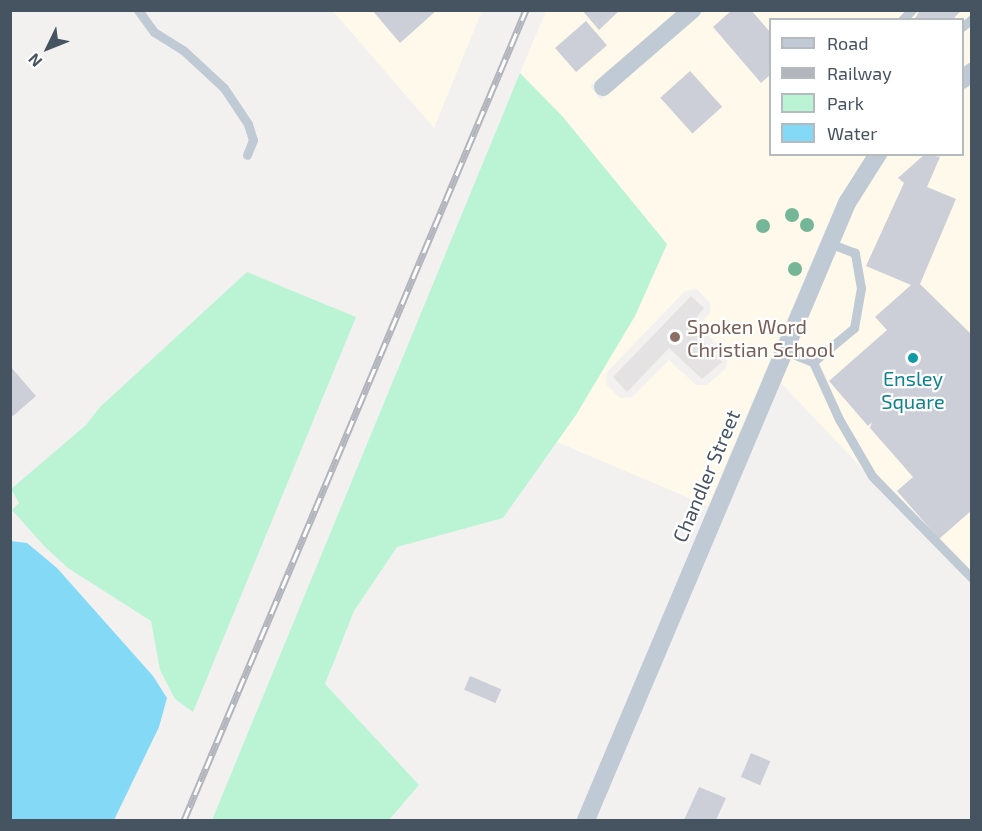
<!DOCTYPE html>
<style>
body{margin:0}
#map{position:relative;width:982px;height:831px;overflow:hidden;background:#f3f1f0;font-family:"Exo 2",sans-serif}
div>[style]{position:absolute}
.commercial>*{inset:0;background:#fef9ea}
.education>*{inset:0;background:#e4e2e2}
.green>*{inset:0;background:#bbf4d4}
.water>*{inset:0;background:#84d9f6}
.building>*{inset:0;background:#cccfd7;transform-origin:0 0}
.service>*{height:9px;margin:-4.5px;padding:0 4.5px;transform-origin:4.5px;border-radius:4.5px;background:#c0cad4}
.minor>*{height:18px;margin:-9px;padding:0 9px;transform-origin:9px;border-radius:9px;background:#c0cad4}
.rail>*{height:7px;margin-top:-3.5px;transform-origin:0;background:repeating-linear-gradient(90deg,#fff 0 14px,#b2b5bc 0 28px);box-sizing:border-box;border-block:2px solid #b2b5bc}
.trees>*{width:14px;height:14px;margin:-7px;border-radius:50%;background:#74b697}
.dots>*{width:16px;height:16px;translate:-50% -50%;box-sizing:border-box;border:3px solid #fff;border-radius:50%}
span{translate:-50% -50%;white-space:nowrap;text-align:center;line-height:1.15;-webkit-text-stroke:4.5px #fff;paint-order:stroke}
.education-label{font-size:20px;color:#785e54}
.left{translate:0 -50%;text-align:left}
.culture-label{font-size:20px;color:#0d838f}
.street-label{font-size:20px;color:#465360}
.frame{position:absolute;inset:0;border:12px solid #465360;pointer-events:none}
.legend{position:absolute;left:769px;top:18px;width:195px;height:138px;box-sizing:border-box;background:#fff;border:2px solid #b5babf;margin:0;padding:8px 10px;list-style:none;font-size:18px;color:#465360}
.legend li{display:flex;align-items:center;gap:12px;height:30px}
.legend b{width:30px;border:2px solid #b5babf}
.north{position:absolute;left:18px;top:18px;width:60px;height:60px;-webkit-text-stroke:4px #fff;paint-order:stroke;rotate:227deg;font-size:16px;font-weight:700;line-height:24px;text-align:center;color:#465360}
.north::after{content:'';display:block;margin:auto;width:21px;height:27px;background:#465360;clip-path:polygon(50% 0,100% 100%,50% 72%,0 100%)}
</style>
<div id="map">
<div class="commercial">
<div style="clip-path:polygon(333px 11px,482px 11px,434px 128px)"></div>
<div style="clip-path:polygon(evenodd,546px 11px,678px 11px,590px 86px,601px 100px,705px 11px,971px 11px,971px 61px,963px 68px,962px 20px,770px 20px,770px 154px,867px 155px,838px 200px,708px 506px,557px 442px,635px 316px,667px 245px,563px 117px,520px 73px,546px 11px,697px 289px,710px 303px,710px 313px,699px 325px,728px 356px,726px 368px,707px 385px,696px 385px,669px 360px,632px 397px,620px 398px,606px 384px,607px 372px,685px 291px,697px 289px)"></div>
<div style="clip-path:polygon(971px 84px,971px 583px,780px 382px,855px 206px,879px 167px,890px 155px,962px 154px,963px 92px)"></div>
</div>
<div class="education">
<div style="clip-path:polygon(691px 296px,704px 308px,689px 327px,722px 362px,702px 379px,669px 348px,627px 392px,613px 377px)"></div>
</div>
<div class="green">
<div style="clip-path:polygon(520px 73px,563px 117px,667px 244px,635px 316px,576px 415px,503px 518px,397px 547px,354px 611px,325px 684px,419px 785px,389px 820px,212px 820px)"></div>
<div style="clip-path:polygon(247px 272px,356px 317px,193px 712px,175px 699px,160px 670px,151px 621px,68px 568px,45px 547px,12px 510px,19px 503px,11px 489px,86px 425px,100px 407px)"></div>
</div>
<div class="water">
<div style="clip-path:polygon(11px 541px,27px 543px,57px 568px,153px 676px,167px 698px,159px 727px,114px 820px,11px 820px)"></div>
</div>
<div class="building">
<div style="clip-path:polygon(372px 10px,437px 10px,400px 43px)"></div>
<div style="clip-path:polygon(582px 10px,620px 10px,599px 30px)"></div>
<div style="clip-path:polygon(732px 10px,751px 10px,770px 32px,770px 75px,761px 83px,713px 27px)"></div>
<div style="clip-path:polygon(920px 10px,962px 10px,952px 20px,914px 20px)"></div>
<div style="left:586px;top:21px;width:32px;height:41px;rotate:49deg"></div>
<div style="left:690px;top:71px;width:48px;height:40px;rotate:48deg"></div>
<div style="clip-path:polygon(925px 154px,940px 157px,927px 187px,956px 199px,920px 284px,972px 335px,972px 510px,939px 539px,897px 491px,913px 477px,870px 428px,872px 422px,868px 426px,829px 381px,887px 330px,875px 317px,911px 285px,866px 266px,904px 183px,898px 178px)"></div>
<div style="clip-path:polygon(10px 366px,36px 396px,13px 416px,10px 413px)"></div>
<div style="left:470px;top:676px;width:34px;height:15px;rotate:23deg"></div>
<div style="left:751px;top:753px;width:21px;height:26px;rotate:23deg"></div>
<div style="clip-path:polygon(699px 787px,726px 798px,716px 820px,684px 820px)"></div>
</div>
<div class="service">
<div style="left:138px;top:10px;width:27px;rotate:54deg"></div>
<div style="left:154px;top:32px;width:34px;rotate:32deg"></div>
<div style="left:183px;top:50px;width:56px;rotate:42.8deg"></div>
<div style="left:224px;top:88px;width:43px;rotate:56.3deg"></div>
<div style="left:248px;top:124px;width:17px;rotate:73deg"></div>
<div style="left:253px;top:140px;width:16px;rotate:112deg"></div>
<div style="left:902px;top:20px;width:14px;rotate:-45deg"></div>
<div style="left:962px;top:27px;width:13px;rotate:-39deg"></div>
<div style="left:783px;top:350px;width:32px;rotate:22deg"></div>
<div style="left:813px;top:362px;width:63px;rotate:65.5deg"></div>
<div style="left:839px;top:419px;width:66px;rotate:59.9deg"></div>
<div style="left:872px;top:476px;width:143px;rotate:45.6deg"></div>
<div style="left:813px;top:362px;width:53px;rotate:-39.7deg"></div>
<div style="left:854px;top:328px;width:41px;rotate:-80.1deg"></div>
<div style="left:861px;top:288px;width:36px;rotate:-100deg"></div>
<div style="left:855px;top:253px;width:28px;rotate:-159deg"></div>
</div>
<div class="minor">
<div style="left:962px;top:80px;width:13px;rotate:-39deg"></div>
<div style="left:603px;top:87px;width:118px;rotate:-40.9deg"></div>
<div style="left:586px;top:820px;width:670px;rotate:-67.07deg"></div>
<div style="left:847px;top:203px;width:58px;rotate:-57.7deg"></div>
</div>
<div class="rail">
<div style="left:184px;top:820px;width:879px;rotate:-67.11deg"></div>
</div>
<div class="trees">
<div style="left:792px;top:215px"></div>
<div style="left:807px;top:225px"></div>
<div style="left:763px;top:226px"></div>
<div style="left:795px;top:269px"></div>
</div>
<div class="dots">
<div style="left:675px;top:337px;background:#8d6e63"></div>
<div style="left:913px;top:358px;background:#0f9aa8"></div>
</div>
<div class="education-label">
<span class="left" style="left:687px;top:338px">Spoken Word<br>Christian School</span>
</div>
<div class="culture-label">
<span style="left:913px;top:390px">Ensley<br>Square</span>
</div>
<div class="street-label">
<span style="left:706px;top:476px;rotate:-67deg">Chandler Street</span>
</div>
<div class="frame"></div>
<ul class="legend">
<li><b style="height:8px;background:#c0cad4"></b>Road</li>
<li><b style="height:8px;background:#b2b5bc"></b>Railway</li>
<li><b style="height:16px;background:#bbf4d4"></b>Park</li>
<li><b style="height:16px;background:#84d9f6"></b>Water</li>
</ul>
<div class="north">N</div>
</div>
